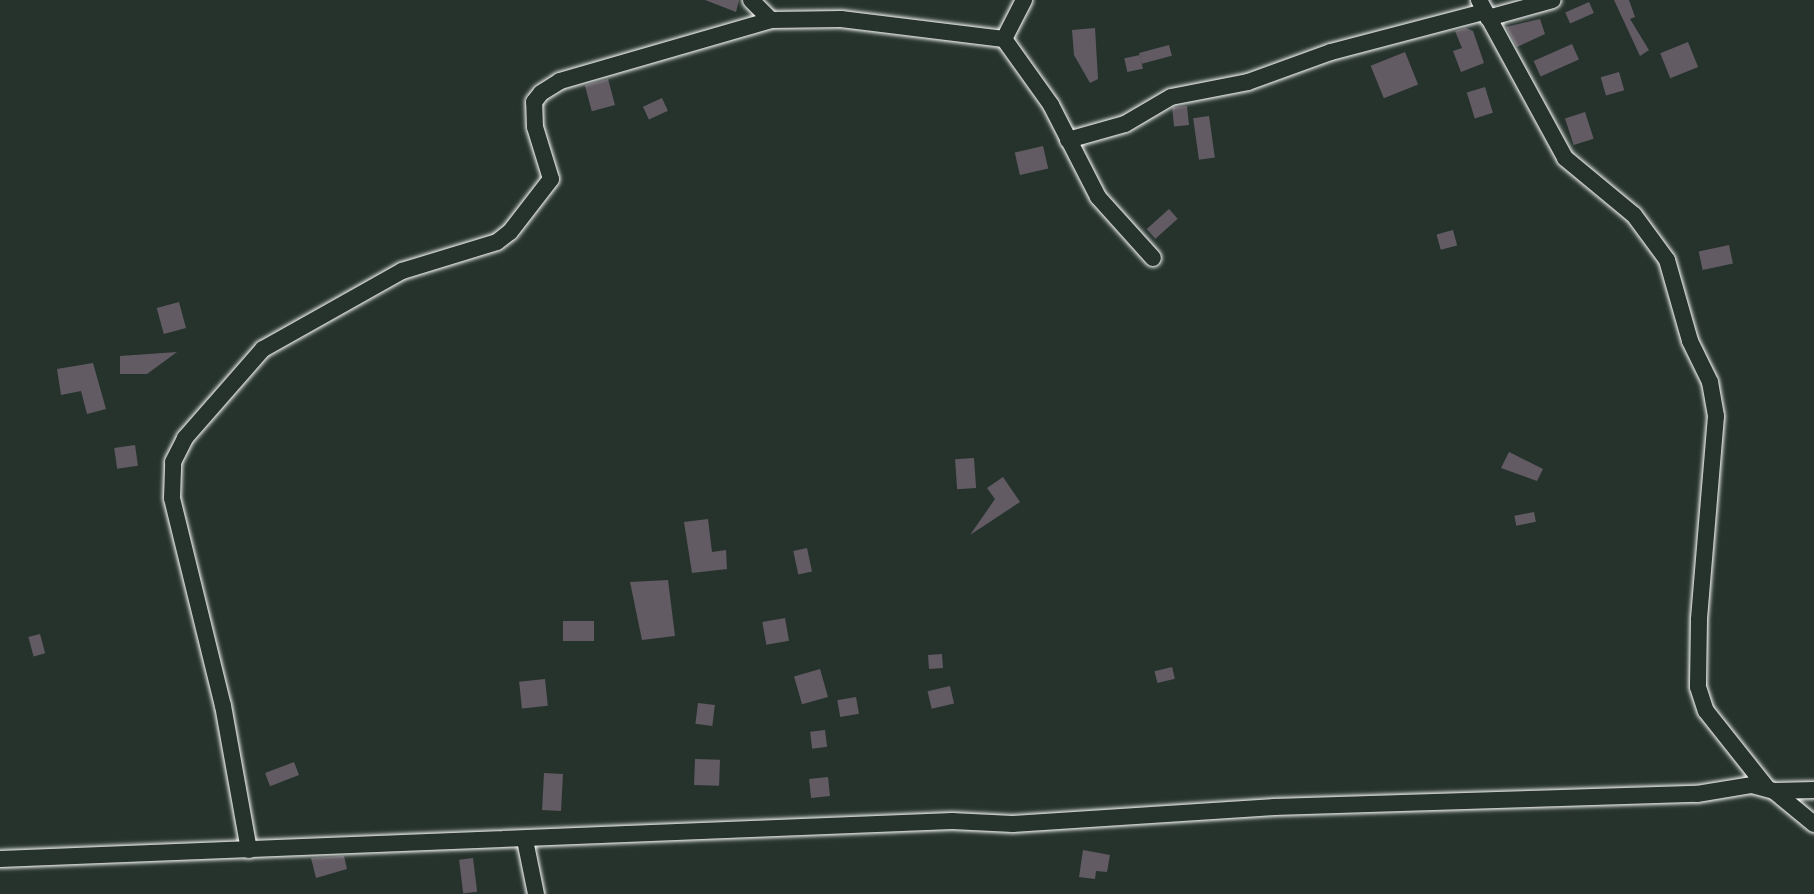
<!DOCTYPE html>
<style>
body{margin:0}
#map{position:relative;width:1814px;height:894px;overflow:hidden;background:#26332d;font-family:Caveat,sans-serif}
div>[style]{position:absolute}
.building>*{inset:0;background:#625b63;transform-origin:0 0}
.roads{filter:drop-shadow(0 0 2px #fff) drop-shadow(0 0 2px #fff)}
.minor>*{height:16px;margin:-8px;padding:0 8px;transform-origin:8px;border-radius:8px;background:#26332d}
span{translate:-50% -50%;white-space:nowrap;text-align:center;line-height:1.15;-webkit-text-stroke:8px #26332d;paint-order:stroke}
</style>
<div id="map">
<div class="building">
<div style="clip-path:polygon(705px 0,739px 0,736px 12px)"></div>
<div style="clip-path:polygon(1614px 0,1629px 0,1635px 17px,1630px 19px,1649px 50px,1640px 56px)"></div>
<div style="left:1589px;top:2px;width:12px;height:26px;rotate:66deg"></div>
<div style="clip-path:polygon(1540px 19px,1545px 34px,1517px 47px,1506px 27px)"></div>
<div style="clip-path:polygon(1095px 28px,1098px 79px,1090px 83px,1074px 55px,1072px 30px)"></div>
<div style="clip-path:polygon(1466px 28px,1473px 31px,1484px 63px,1461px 72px,1453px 51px,1462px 48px,1455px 31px)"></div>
<div style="left:1688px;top:42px;width:27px;height:30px;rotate:68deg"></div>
<div style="left:1572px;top:44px;width:17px;height:42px;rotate:66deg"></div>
<div style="left:1169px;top:45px;width:11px;height:31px;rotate:75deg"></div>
<div style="left:1405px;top:52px;width:35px;height:37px;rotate:68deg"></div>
<div style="left:1140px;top:55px;width:14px;height:16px;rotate:78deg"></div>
<div style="left:1619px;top:72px;width:19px;height:19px;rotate:74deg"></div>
<div style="left:608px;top:79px;width:27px;height:24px;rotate:75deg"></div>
<div style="left:1485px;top:87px;width:27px;height:19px;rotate:73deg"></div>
<div style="left:662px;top:98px;width:14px;height:21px;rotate:65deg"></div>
<div style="left:1187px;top:106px;width:19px;height:15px;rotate:84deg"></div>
<div style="left:1585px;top:112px;width:28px;height:21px;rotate:72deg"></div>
<div style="left:1209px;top:116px;width:42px;height:16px;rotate:82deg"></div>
<div style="left:1043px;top:146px;width:23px;height:29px;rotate:77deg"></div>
<div style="left:1169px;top:209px;width:13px;height:30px;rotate:48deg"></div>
<div style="left:1453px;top:230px;width:16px;height:17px;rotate:75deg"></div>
<div style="left:1729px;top:245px;width:19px;height:31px;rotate:78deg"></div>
<div style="left:179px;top:302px;width:27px;height:23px;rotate:75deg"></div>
<div style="clip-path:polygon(177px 352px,147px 374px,120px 374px,120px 356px)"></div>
<div style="clip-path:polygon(93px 363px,106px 409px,87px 414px,81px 391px,61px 395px,57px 369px)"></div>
<div style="left:135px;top:445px;width:21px;height:21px;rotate:82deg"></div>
<div style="clip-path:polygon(1509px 452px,1543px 469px,1537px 481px,1501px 468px)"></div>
<div style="left:974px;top:458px;width:30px;height:19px;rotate:86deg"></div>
<div style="clip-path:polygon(1003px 477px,1020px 502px,970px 535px,995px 499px,987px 488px)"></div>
<div style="left:1534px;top:512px;width:10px;height:20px;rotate:79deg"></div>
<div style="clip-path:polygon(708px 519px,712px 552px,726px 550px,727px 569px,692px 573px,684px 522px)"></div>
<div style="left:807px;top:548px;width:24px;height:14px;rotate:78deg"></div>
<div style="clip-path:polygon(668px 580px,675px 636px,642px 640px,630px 582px)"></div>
<div style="left:785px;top:618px;width:23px;height:23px;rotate:80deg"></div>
<div style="left:563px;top:621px;width:31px;height:20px"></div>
<div style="left:40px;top:634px;width:20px;height:12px;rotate:75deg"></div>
<div style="left:942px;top:654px;width:14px;height:14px;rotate:86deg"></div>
<div style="left:1172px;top:667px;width:12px;height:18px;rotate:76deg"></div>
<div style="left:820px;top:669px;width:29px;height:27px;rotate:74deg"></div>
<div style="left:545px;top:679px;width:27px;height:26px;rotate:84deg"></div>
<div style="left:950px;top:686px;width:18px;height:23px;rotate:77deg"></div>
<div style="left:856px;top:697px;width:17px;height:19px;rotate:80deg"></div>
<div style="left:698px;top:703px;width:17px;height:21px;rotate:7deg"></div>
<div style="left:825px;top:730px;width:17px;height:15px;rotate:83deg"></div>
<div style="left:695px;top:759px;width:25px;height:26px;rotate:2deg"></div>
<div style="left:294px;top:762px;width:14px;height:31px;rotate:69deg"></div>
<div style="left:544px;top:773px;width:19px;height:37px;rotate:3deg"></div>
<div style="left:828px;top:777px;width:19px;height:19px;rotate:84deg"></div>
<div style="clip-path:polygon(1083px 850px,1110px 855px,1107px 872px,1096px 871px,1095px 879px,1079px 877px)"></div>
<div style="clip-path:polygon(344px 856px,347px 869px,316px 878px,311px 858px)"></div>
<div style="left:473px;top:858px;width:34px;height:14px;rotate:83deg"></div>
</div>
<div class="roads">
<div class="minor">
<div style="left:751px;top:0;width:28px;rotate:45deg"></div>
<div style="left:771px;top:20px;width:70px;rotate:-0.8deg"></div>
<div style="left:841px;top:19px;width:164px;rotate:7deg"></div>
<div style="left:1024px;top:0;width:44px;rotate:117.1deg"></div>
<div style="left:1004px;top:39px;width:81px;rotate:54.5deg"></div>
<div style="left:1051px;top:105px;width:103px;rotate:62.9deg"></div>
<div style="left:1098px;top:197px;width:82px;rotate:48deg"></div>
<div style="left:1479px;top:0;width:180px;rotate:61.4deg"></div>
<div style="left:1565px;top:158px;width:89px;rotate:39.6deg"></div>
<div style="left:1634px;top:215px;width:56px;rotate:53.7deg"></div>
<div style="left:1667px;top:260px;width:84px;rotate:74.1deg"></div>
<div style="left:1690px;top:341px;width:46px;rotate:64deg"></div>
<div style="left:1710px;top:382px;width:35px;rotate:80deg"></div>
<div style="left:1716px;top:416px;width:205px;rotate:94.8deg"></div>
<div style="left:1699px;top:620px;width:67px;rotate:90.9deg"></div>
<div style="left:1698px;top:687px;width:25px;rotate:72deg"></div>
<div style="left:1706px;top:711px;width:98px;rotate:51.6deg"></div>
<div style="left:1488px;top:18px;width:67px;rotate:-15.5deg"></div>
<div style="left:1068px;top:140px;width:59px;rotate:-15.7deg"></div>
<div style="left:1125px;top:124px;width:53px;rotate:-30.4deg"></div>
<div style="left:1171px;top:97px;width:78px;rotate:-11deg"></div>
<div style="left:1248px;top:82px;width:88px;rotate:-19.9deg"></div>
<div style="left:1331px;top:52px;width:158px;rotate:-14.7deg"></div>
<div style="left:1774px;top:791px;width:40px;rotate:-1.4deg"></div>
<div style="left:525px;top:840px;width:55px;rotate:78.5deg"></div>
<div style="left:249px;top:850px;width:146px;rotate:-100.2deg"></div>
<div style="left:223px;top:706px;width:214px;rotate:-103.8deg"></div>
<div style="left:172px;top:498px;width:36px;rotate:-88deg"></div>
<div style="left:173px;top:462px;width:27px;rotate:-63deg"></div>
<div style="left:185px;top:438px;width:118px;rotate:-48.8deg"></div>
<div style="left:263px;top:349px;width:159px;rotate:-29.3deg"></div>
<div style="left:402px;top:271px;width:99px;rotate:-17deg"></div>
<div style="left:497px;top:242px;width:16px;rotate:-38deg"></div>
<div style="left:510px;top:232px;width:67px;rotate:-52.3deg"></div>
<div style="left:551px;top:179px;width:54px;rotate:-107.1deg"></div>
<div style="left:535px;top:127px;width:25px;rotate:-92deg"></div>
<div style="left:534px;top:102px;width:11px;rotate:-52deg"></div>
<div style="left:541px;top:93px;width:22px;rotate:-32deg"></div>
<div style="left:560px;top:81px;width:220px;rotate:-16.1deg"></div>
<div style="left:0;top:859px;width:953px;rotate:-2.29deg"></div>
<div style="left:952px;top:821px;width:61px;rotate:2.8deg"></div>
<div style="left:1013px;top:824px;width:262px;rotate:-3.7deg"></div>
<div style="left:1274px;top:807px;width:423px;rotate:-1.8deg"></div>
<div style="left:1697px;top:794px;width:56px;rotate:-9.3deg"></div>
<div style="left:1752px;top:785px;width:23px;rotate:15deg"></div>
<div style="left:1774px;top:791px;width:52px;rotate:39.5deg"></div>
</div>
</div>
</div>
